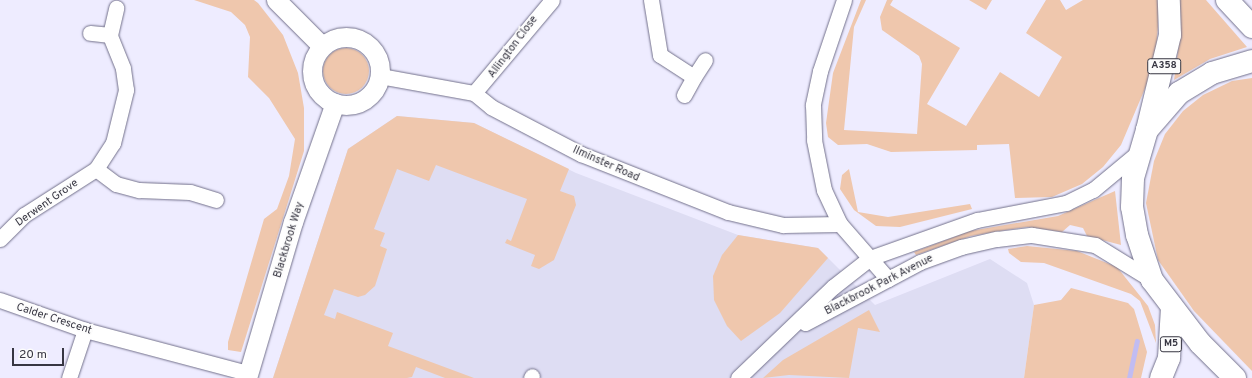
<!DOCTYPE html>
<style>
body{margin:0}
#map{position:relative;width:1252px;height:378px;overflow:hidden;background:#eeecff;font-family:Overpass,sans-serif}
div>[style]{position:absolute}
.built>*{inset:0;background:#deddf3}
.green>*{inset:0;background:#efc7ad}
.round{border-radius:50%}
.stream>*{height:5px;margin:-2.5px;padding:0 2.5px;transform-origin:2.5px;border-radius:2.5px;background:#c1bcf2}
.roads{filter:drop-shadow(0 0 1px #72708b) drop-shadow(0 0 1px #72708b)}
.minor>*{height:15px;margin:-7.5px;padding:0 7.5px;transform-origin:7.5px;border-radius:7.5px;background:#fff}
.tertiary>*{height:19px;margin:-9.5px;padding:0 9.5px;transform-origin:9.5px;border-radius:9.5px;background:#fff}
.tertiary>.ring{margin:-9.5px;padding:0;box-sizing:content-box;background:none;border:19px solid #fff;border-radius:50%}
.primary>*{height:22px;margin:-11px;padding:0 11px;transform-origin:11px;border-radius:11px;background:#fff}
.trunk>*{height:22px;margin:-11px;padding:0 11px;transform-origin:11px;border-radius:11px;background:#fff}
.motorway>*{height:22px;margin:-11px;padding:0 11px;transform-origin:11px;border-radius:11px;background:#fff}
span{translate:-50% -50%;white-space:nowrap;text-align:center;line-height:1.15;-webkit-text-stroke:3.5px #fcfcfc;paint-order:stroke}
.shield-label span{padding:1px 3px;background:#fcfcfc;border:1px solid;border-radius:3px;-webkit-text-stroke-width:0}
.shield-label{font-size:10px;color:#373642;font-weight:700}
.street-label{font-size:11px;color:#373642}
.scale{position:absolute;left:12px;top:348px;width:52px;height:18px;box-sizing:border-box;border:2px solid #373642;border-top:0;padding-left:5px;font-size:12px;line-height:14px;white-space:nowrap;color:#373642;-webkit-text-stroke:3px #fcfcfc;paint-order:stroke}
</style>
<div id="map">
<div class="built">
<div style="clip-path:polygon(397px 116px,474px 123px,576px 173px,738px 235px,818px 248px,875px 305px,990px 259px,1027px 283px,1034px 305px,1024px 378px,273px 378px,348px 149px)"></div>
</div>
<div class="green">
<div style="clip-path:polygon(194px 0,254px 0,258px 3px,283px 35px,298px 73px,304px 108px,304px 151px,241px 352px,228px 350px,228px 342px,264px 219px,277px 209px,289px 176px,295px 139px,269px 98px,248px 77px,250px 37px,245px 25px,231px 12px)"></div>
<div style="clip-path:polygon(861px 0,866px 0,854px 27px,844px 130px,917px 134px,922px 64px,919px 56px,882px 30px,880px 17px,887px 0,893px 0,890px 5px,960px 48px,927px 104px,966px 126px,1000px 72px,1039px 97px,1062px 57px,1026px 33px,1046px 0,1060px 0,1066px 10px,1083px 0,1160px 0,1155px 65px,1121px 145px,1103px 167px,1082px 184px,1052px 197px,1015px 198px,1009px 144px,977px 145px,977px 150px,891px 152px,867px 144px,838px 145px,828px 137px,826px 123px,833px 73px)"></div>
<div style="clip-path:polygon(969px 0,992px 0,986px 10px)"></div>
<div style="clip-path:polygon(1178px 0,1206px 0,1247px 47px,1210px 59px,1174px 80px,1180px 36px)"></div>
<div class="round" style="left:323px;top:48px;width:46px;height:46px"></div>
<div style="clip-path:polygon(1252px 78px,1252px 371px,1194px 311px,1158px 260px,1146px 203px,1154px 161px,1165px 134px,1183px 111px,1203px 95px,1232px 81px)"></div>
<div style="clip-path:polygon(397px 116px,474px 123px,569px 169px,560px 191px,574px 196px,576px 205px,554px 260px,539px 269px,531px 266px,535px 255px,505px 243px,507px 239px,511px 241px,527px 199px,436px 165px,429px 181px,397px 169px,374px 229px,385px 233px,380px 246px,387px 249px,375px 286px,365px 295px,358px 297px,334px 289px,324px 315px,335px 319px,337px 312px,393px 333px,388px 346px,474px 378px,445px 378px,416px 367px,412px 377px,407px 378px,273px 378px,348px 149px)"></div>
<div style="clip-path:polygon(849px 169px,858px 212px,888px 217px,970px 204px,972px 209px,900px 227px,876px 226px,854px 210px,840px 189px,842px 175px)"></div>
<div style="clip-path:polygon(1115px 191px,1121px 245px,1087px 236px,1083px 228px,1070px 225px,1062px 232px,1027px 227px,1006px 230px,971px 236px,916px 255px,914px 252px,970px 231px,1058px 216px)"></div>
<div style="clip-path:polygon(738px 235px,818px 248px,828px 258px,780px 313px,741px 341px,727px 326px,714px 300px,713px 276px,722px 255px)"></div>
<div style="clip-path:polygon(1027px 246px,1077px 251px,1117px 267px,1148px 306px,1155px 325px,1156px 343px,1140px 301px,1131px 294px,1044px 263px,1021px 262px,1009px 253px,1008px 249px)"></div>
<div style="clip-path:polygon(1071px 288px,1128px 303px,1134px 309px,1147px 352px,1141px 378px,1024px 378px,1034px 305px,1061px 300px)"></div>
<div style="clip-path:polygon(869px 310px,880px 332px,858px 328px,849px 378px,789px 375px,763px 378px,783px 360px)"></div>
</div>
<div class="stream">
<div style="left:1129px;top:378px;width:38px;rotate:-78deg"></div>
</div>
<div class="roads">
<div class="minor">
<div style="left:651px;top:0;width:56px;rotate:80.7deg"></div>
<div style="left:660px;top:55px;width:40px;rotate:32.9deg"></div>
<div style="left:694px;top:77px;width:20px;rotate:-57deg"></div>
<div style="left:844px;top:0;width:75px;rotate:108.7deg"></div>
<div style="left:820px;top:71px;width:35px;rotate:102deg"></div>
<div style="left:813px;top:105px;width:35px;rotate:88deg"></div>
<div style="left:814px;top:140px;width:51px;rotate:78.7deg"></div>
<div style="left:824px;top:190px;width:38px;rotate:65deg"></div>
<div style="left:840px;top:224px;width:73px;rotate:48.9deg"></div>
<div style="left:110px;top:35px;width:28px;rotate:-77deg"></div>
<div style="left:380px;top:76px;width:96px;rotate:10.3deg"></div>
<div style="left:474px;top:93px;width:22px;rotate:39deg"></div>
<div style="left:491px;top:107px;width:102px;rotate:27.6deg"></div>
<div style="left:581px;top:154px;width:158px;rotate:21.5deg"></div>
<div style="left:728px;top:212px;width:57px;rotate:13.3deg"></div>
<div style="left:783px;top:225px;width:57px;rotate:-1deg"></div>
<div style="left:474px;top:93px;width:121px;rotate:-50deg"></div>
<div style="left:684px;top:95px;width:21px;rotate:-61deg"></div>
<div style="left:96px;top:169px;width:25px;rotate:37deg"></div>
<div style="left:116px;top:184px;width:24px;rotate:15deg"></div>
<div style="left:139px;top:190px;width:51px;rotate:2.2deg"></div>
<div style="left:190px;top:192px;width:27px;rotate:17deg"></div>
<div style="left:0;top:239px;width:34px;rotate:-45deg"></div>
<div style="left:24px;top:215px;width:85px;rotate:-32.6deg"></div>
<div style="left:96px;top:169px;width:31px;rotate:-57deg"></div>
<div style="left:113px;top:143px;width:55px;rotate:-76.2deg"></div>
<div style="left:126px;top:90px;width:22px;rotate:-98deg"></div>
<div style="left:123px;top:68px;width:35px;rotate:-112deg"></div>
<div style="left:110px;top:35px;width:20px;rotate:-174deg"></div>
<div style="left:0;top:300px;width:90px;rotate:19.4deg"></div>
<div style="left:85px;top:330px;width:169px;rotate:14.8deg"></div>
<div style="left:805px;top:323px;width:130px;rotate:-27.9deg"></div>
<div style="left:920px;top:262px;width:44px;rotate:-20.1deg"></div>
<div style="left:961px;top:247px;width:37px;rotate:-13deg"></div>
<div style="left:997px;top:239px;width:35px;rotate:-7deg"></div>
<div style="left:1032px;top:235px;width:64px;rotate:9deg"></div>
<div style="left:1095px;top:245px;width:67px;rotate:31.6deg"></div>
<div style="left:69px;top:378px;width:51px;rotate:-71.6deg"></div>
<div style="left:531px;top:378px;width:2px;rotate:-63deg"></div>
<div style="left:738px;top:378px;width:132px;rotate:-43.8deg"></div>
<div style="left:833px;top:287px;width:47px;rotate:-38.1deg"></div>
<div style="left:870px;top:258px;width:114px;rotate:-19.6deg"></div>
<div style="left:977px;top:220px;width:91px;rotate:-10.8deg"></div>
<div style="left:1066px;top:203px;width:30px;rotate:-26deg"></div>
<div style="left:1093px;top:190px;width:61px;rotate:-39.7deg"></div>
</div>
<div class="tertiary">
<div style="left:276px;top:0;width:65px;rotate:45deg"></div>
<div class="ring" style="left:312px;top:37px;width:49px;height:49px"></div>
<div style="left:247px;top:378px;width:163px;rotate:-73.6deg"></div>
<div style="left:293px;top:222px;width:126px;rotate:-70.6deg"></div>
</div>
<div class="primary">
<div style="left:1227px;top:0;width:37px;rotate:47deg"></div>
<div style="left:1147px;top:130px;width:98px;rotate:-76.4deg"></div>
<div style="left:1170px;top:35px;width:35px;rotate:-92deg"></div>
</div>
<div class="trunk">
<div style="left:1235px;top:378px;width:49px;rotate:-135deg"></div>
<div style="left:1200px;top:343px;width:79px;rotate:-127.3deg"></div>
<div style="left:1152px;top:280px;width:47px;rotate:-108.4deg"></div>
<div style="left:1137px;top:235px;width:28px;rotate:-100deg"></div>
<div style="left:1132px;top:207px;width:29px;rotate:-88deg"></div>
<div style="left:1133px;top:178px;width:50px;rotate:-73.7deg"></div>
<div style="left:1147px;top:130px;width:49px;rotate:-49.1deg"></div>
<div style="left:1179px;top:93px;width:39px;rotate:-31deg"></div>
<div style="left:1212px;top:73px;width:42px;rotate:-16.7deg"></div>
</div>
<div class="motorway">
<div style="left:1161px;top:378px;width:22px;rotate:-68deg"></div>
<div style="left:1169px;top:358px;width:51px;rotate:-86.6deg"></div>
</div>
</div>
<div class="shield-label">
<span style="left:1164px;top:66px">A358</span>
<span style="left:1171px;top:344px">M5</span>
</div>
<div class="street-label">
<span style="left:513px;top:47px;rotate:-53deg">Allington Close</span>
<span style="left:606px;top:164px;rotate:24deg">Ilminster Road</span>
<span style="left:47px;top:203px;rotate:-35deg">Derwent Grove</span>
<span style="left:289px;top:240px;rotate:-73deg">Blackbrook Way</span>
<span style="left:879px;top:285px;rotate:-27deg">Blackbrook Park Avenue</span>
<span style="left:54px;top:319px;rotate:18deg">Calder Crescent</span>
</div>
<div class="scale">20 m</div>
</div>
